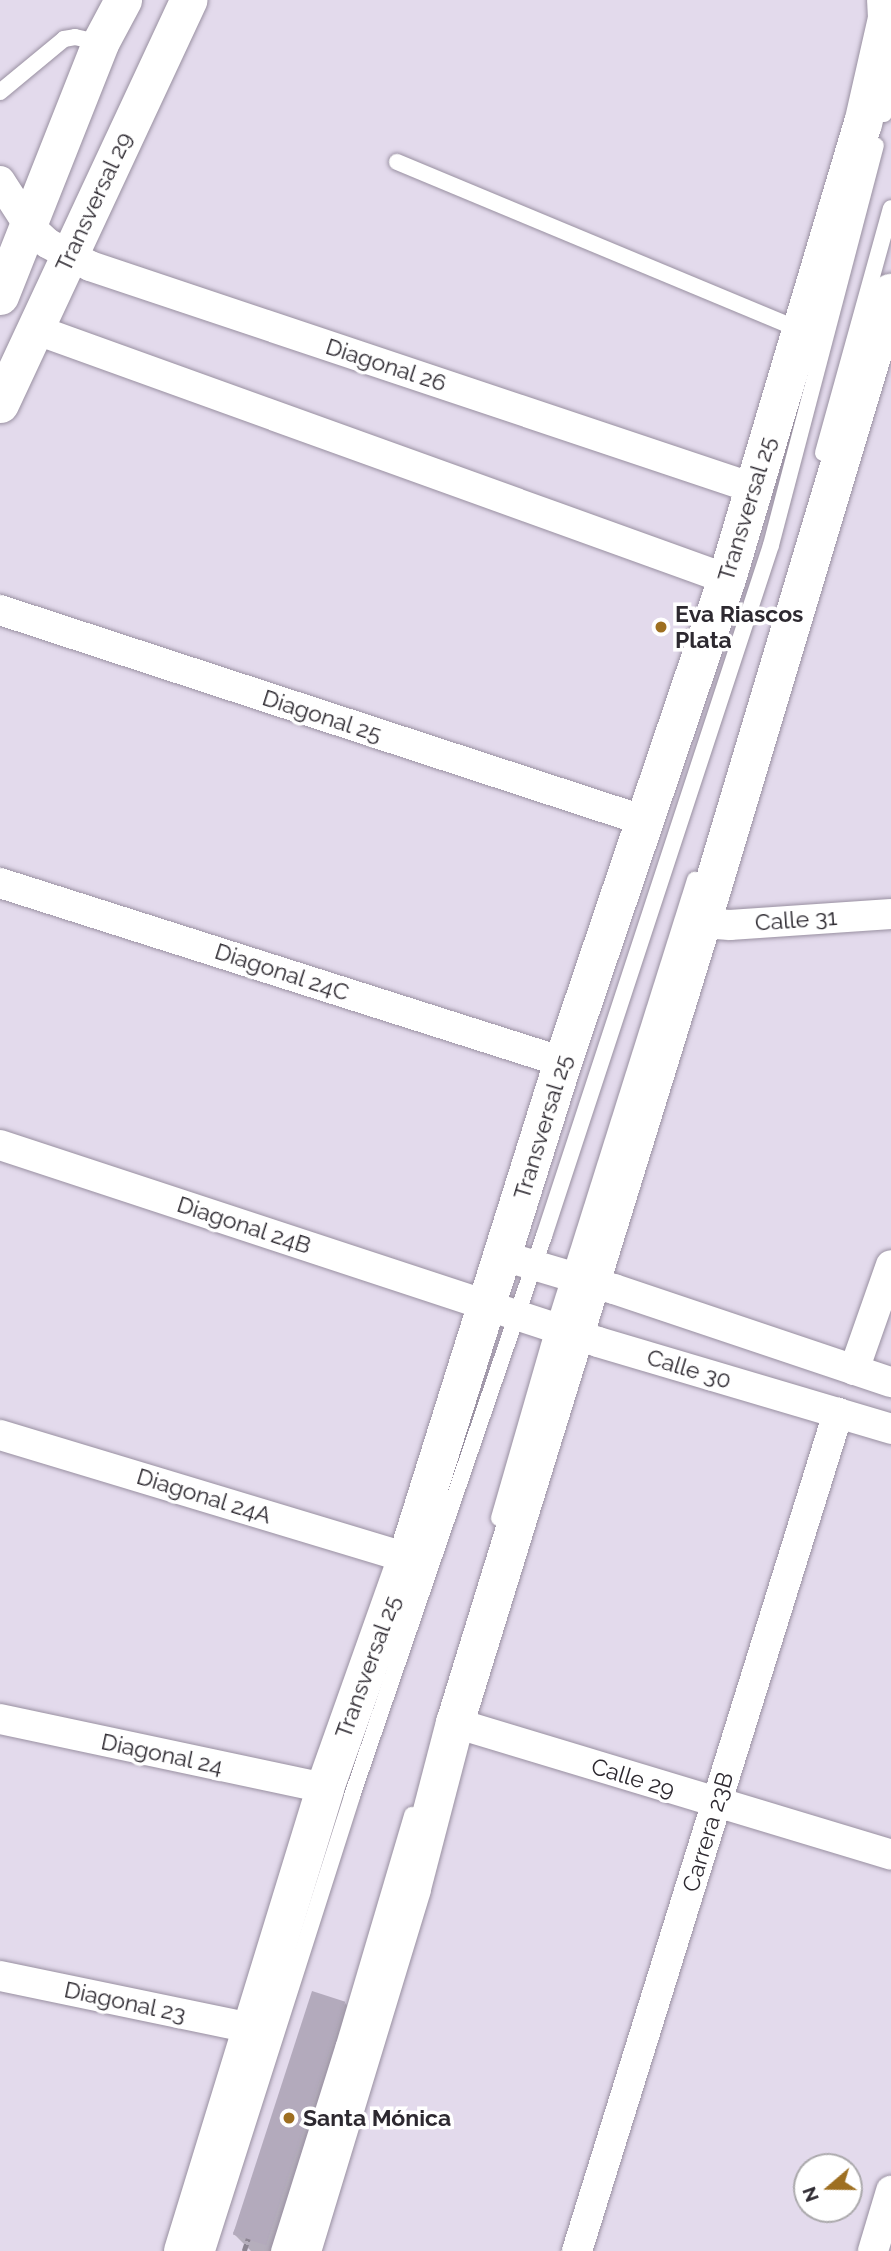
<!DOCTYPE html>
<meta charset="utf-8">
<style>
body{margin:0}
#map{position:relative;width:891px;height:2251px;overflow:hidden;background:#e3daec;font-family:Raleway,sans-serif}
div>[style]{position:absolute}
.shadow>*{inset:0;background:#0003}
.building>*{inset:0;background:#b3aabc;transform-origin:0 0}
.path>*{height:4.5px;margin-top:-2.25px;transform-origin:0;background:repeating-linear-gradient(90deg,#8c8592 0 7px,transparent 0 10.5px)}
.roads{filter:drop-shadow(0 0 2px #9990a1) drop-shadow(0 0 2px #9990a1)}
.service>*{height:16px;margin:-8px;padding:0 8px;transform-origin:8px;border-radius:8px;background:#fff}
.minor>*{height:30px;margin:-15px;padding:0 15px;transform-origin:15px;border-radius:15px;background:#fff}
.tertiary>*{height:37px;margin:-18.5px;padding:0 18.5px;transform-origin:18.5px;border-radius:18.5px;background:#fff}
.secondary>*{height:38px;margin:-19px;padding:0 19px;transform-origin:19px;border-radius:19px;background:#fff}
.dots>*{width:19px;height:19px;translate:-50% -50%;box-sizing:border-box;border:4px solid #fff;border-radius:50%}
span{translate:-50% -50%;white-space:nowrap;text-align:center;line-height:1.15;-webkit-text-stroke:7px #fff;paint-order:stroke}
.street-label{font-size:23px;color:#2d2930}
.poi-label{font-size:23px;color:#2d2930;font-weight:700}
.left{translate:0 -50%;text-align:left}
.north{position:absolute;left:793px;top:2153px;width:70px;height:70px;box-sizing:border-box;background:#fff;border:2px solid #aba9ac;border-radius:50%;rotate:250deg;font-size:19px;font-weight:700;line-height:28px;text-align:center;color:#2d2930}
.north::after{content:'';display:block;margin:auto;width:24px;height:32px;background:#9e6f21;clip-path:polygon(50% 0,100% 100%,50% 72%,0 100%)}
</style>
<div id="map">
<div class="shadow">
<div style="clip-path:polygon(345px 2003px,363px 2021px,287px 2251px,251px 2251px,233px 2233px)"></div>
</div>
<div class="building">
<div style="left:312px;top:1991px;width:35px;height:256px;rotate:18deg"></div>
</div>
<div class="path">
<div style="left:244px;top:2251px;width:13px;rotate:-72deg"></div>
</div>
<div class="roads">
<div class="service">
<div style="left:0;top:92px;width:83px;rotate:-39.6deg"></div>
<div style="left:64px;top:39px;width:11px;rotate:-10deg"></div>
<div style="left:75px;top:37px;width:26px;rotate:13deg"></div>
<div style="left:884px;top:114px;width:27px;rotate:-75deg"></div>
<div style="left:397px;top:162px;width:439px;rotate:22.6deg"></div>
<div style="left:823px;top:453px;width:254px;rotate:-74.5deg"></div>
<div style="left:499px;top:1518px;width:199px;rotate:-73.9deg"></div>
<div style="left:554px;top:1327px;width:469px;rotate:-72.5deg"></div>
<div style="left:207px;top:2251px;width:478px;rotate:-72.3deg"></div>
<div style="left:352px;top:1796px;width:592px;rotate:-71.08deg"></div>
<div style="left:544px;top:1236px;width:727px;rotate:-71.81deg"></div>
<div style="left:771px;top:545px;width:413px;rotate:-75.3deg"></div>
<div style="left:279px;top:2251px;width:216px;rotate:-72.5deg"></div>
<div style="left:344px;top:2045px;width:240px;rotate:-73.5deg"></div>
</div>
<div class="minor">
<div style="left:0;top:181px;width:54px;rotate:57.2deg"></div>
<div style="left:29px;top:226px;width:25px;rotate:43deg"></div>
<div style="left:47px;top:243px;width:49px;rotate:28.1deg"></div>
<div style="left:90px;top:266px;width:699px;rotate:18.51deg"></div>
<div style="left:34px;top:329px;width:737px;rotate:19.84deg"></div>
<div style="left:0;top:610px;width:679px;rotate:18.11deg"></div>
<div style="left:0;top:883px;width:591px;rotate:17.64deg"></div>
<div style="left:702px;top:923px;width:28px;rotate:4deg"></div>
<div style="left:730px;top:925px;width:161px;rotate:-3.9deg"></div>
<div style="left:0;top:1145px;width:630px;rotate:18.23deg"></div>
<div style="left:598px;top:1342px;width:306px;rotate:16.5deg"></div>
<div style="left:503px;top:1256px;width:116px;rotate:16.6deg"></div>
<div style="left:614px;top:1289px;width:292px;rotate:18.6deg"></div>
<div style="left:854px;top:1370px;width:111px;rotate:-70.6deg"></div>
<div style="left:0;top:1435px;width:425px;rotate:16.8deg"></div>
<div style="left:0;top:1719px;width:332px;rotate:12deg"></div>
<div style="left:455px;top:1723px;width:456px;rotate:16.8deg"></div>
<div style="left:0;top:1976px;width:256px;rotate:11.7deg"></div>
<div style="left:577px;top:2251px;width:878px;rotate:-72.7deg"></div>
<div style="left:873px;top:2251px;width:63px;rotate:-73.3deg"></div>
</div>
<div class="tertiary">
<div style="left:0;top:296px;width:272px;rotate:-68.4deg"></div>
<div style="left:100px;top:43px;width:49px;rotate:-61.9deg"></div>
<div style="left:0;top:404px;width:446px;rotate:-65deg"></div>
</div>
<div class="secondary">
<div style="left:183px;top:2251px;width:484px;rotate:-72.9deg"></div>
<div style="left:325px;top:1788px;width:244px;rotate:-70.4deg"></div>
<div style="left:407px;top:1558px;width:520px;rotate:-72.54deg"></div>
<div style="left:563px;top:1062px;width:510px;rotate:-71.25deg"></div>
<div style="left:727px;top:579px;width:475px;rotate:-73.4deg"></div>
<div style="left:863px;top:124px;width:109px;rotate:-77.2deg"></div>
<div style="left:887px;top:18px;width:18px;rotate:-93deg"></div>
<div style="left:302px;top:2251px;width:379px;rotate:-73.1deg"></div>
<div style="left:412px;top:1888px;width:171px;rotate:-75.4deg"></div>
<div style="left:455px;top:1723px;width:837px;rotate:-72.84deg"></div>
<div style="left:702px;top:923px;width:658px;rotate:-73.3deg"></div>
</div>
</div>
<div class="dots">
<div style="left:661px;top:627px;background:#9e6f21"></div>
<div style="left:289px;top:2118px;background:#9e6f21"></div>
</div>
<div class="street-label">
<span style="left:94px;top:202px;rotate:-65deg">Transversal 29</span>
<span style="left:386px;top:365px;rotate:18deg">Diagonal 26</span>
<span style="left:747px;top:509px;rotate:-73deg">Transversal 25</span>
<span style="left:322px;top:716px;rotate:18deg">Diagonal 25</span>
<span style="left:796px;top:920px;rotate:-4deg">Calle 31</span>
<span style="left:282px;top:972px;rotate:18deg">Diagonal 24C</span>
<span style="left:543px;top:1127px;rotate:-73deg">Transversal 25</span>
<span style="left:244px;top:1225px;rotate:18deg">Diagonal 24B</span>
<span style="left:689px;top:1369px;rotate:17deg">Calle 30</span>
<span style="left:204px;top:1496px;rotate:17deg">Diagonal 24A</span>
<span style="left:368px;top:1667px;rotate:-70deg">Transversal 25</span>
<span style="left:162px;top:1754px;rotate:12deg">Diagonal 24</span>
<span style="left:633px;top:1778px;rotate:17deg">Calle 29</span>
<span style="left:708px;top:1832px;rotate:-73deg">Carrera 23B</span>
<span style="left:125px;top:2002px;rotate:12deg">Diagonal 23</span>
</div>
<div class="poi-label">
<span class="left" style="left:675px;top:627px">Eva Riascos<br>Plata</span>
<span class="left" style="left:303px;top:2118px">Santa Mónica</span>
</div>
<div class="north">N</div>
</div>
